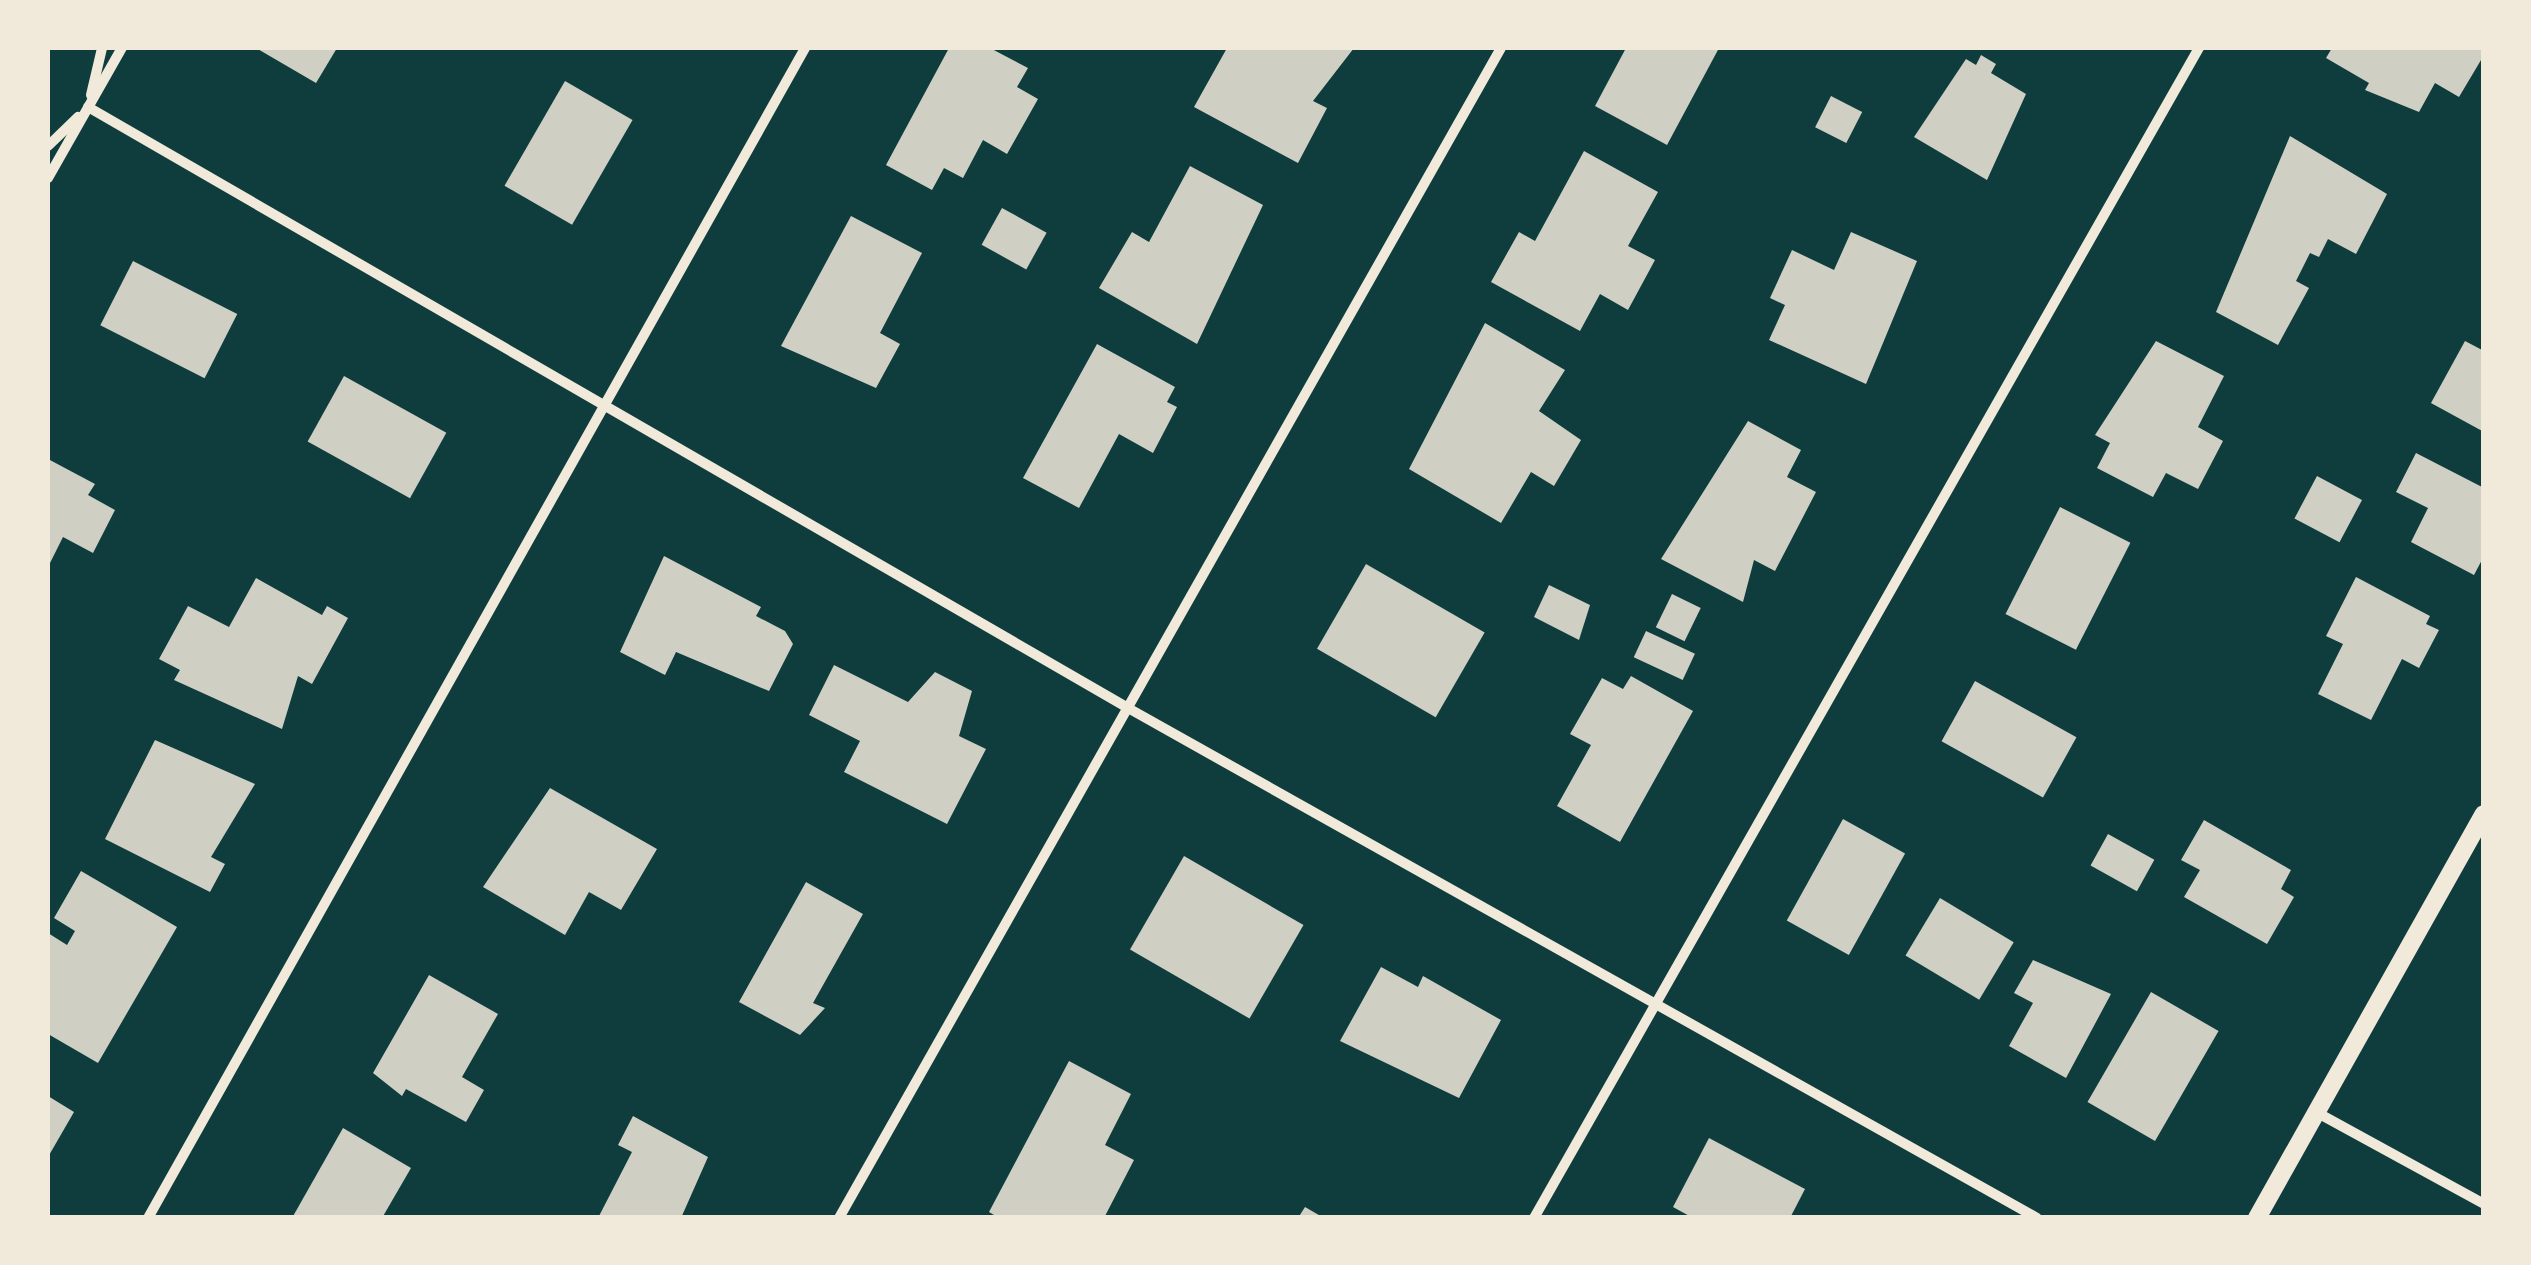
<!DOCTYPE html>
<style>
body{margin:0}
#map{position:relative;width:2531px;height:1265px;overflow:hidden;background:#0f3d3e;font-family:Barlow,sans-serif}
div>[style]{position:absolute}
.building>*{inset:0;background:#cfcfc3;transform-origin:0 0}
.minor>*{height:10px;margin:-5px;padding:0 5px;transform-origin:5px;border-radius:5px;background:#f1e9da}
.tertiary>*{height:18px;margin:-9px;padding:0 9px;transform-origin:9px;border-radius:9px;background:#f1e9da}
span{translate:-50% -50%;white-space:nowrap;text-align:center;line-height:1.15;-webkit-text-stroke:8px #f1e9da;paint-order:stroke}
.frame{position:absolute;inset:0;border:50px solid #f1e9da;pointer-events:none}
</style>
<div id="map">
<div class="building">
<div style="clip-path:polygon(256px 48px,337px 48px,316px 83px)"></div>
<div style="clip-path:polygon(949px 48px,990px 48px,1028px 68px,1017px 87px,1038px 99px,1007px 154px,983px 140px,963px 178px,944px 168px,932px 190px,886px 165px)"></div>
<div style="clip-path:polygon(1227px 48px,1354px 48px,1313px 101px,1327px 108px,1298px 163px,1194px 107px)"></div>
<div style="clip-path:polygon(1626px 48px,1719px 48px,1667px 145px,1595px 106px)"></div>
<div style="clip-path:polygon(2332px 48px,2484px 48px,2484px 55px,2459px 97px,2435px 83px,2419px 112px,2365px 90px,2369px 83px,2326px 58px)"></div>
<div style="clip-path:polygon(1981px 55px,1996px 64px,1991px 73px,2026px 94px,1987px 180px,1914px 137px,1966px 59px,1976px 65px)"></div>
<div style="left:565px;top:81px;width:78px;height:121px;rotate:30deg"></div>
<div style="left:1831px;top:96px;width:35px;height:35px;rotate:27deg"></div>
<div style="clip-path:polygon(2290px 136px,2387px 194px,2356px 254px,2328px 239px,2319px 257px,2310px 253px,2296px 281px,2309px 288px,2278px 345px,2216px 312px)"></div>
<div style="clip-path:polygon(1584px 151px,1658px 192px,1628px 246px,1655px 260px,1628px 310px,1600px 294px,1580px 331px,1491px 282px,1519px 232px,1535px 241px)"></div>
<div style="clip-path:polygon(1190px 166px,1263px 205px,1197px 344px,1099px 288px,1132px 232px,1149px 242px)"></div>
<div style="left:1002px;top:208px;width:51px;height:42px;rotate:29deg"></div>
<div style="clip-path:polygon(851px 216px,922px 253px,880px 333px,900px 344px,876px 388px,781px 346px)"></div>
<div style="clip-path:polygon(1851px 232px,1917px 261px,1866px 384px,1769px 340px,1785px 305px,1770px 298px,1792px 250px,1834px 270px)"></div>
<div style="left:133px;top:261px;width:117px;height:72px;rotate:27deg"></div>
<div style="clip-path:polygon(1485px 323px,1565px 370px,1539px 411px,1581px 440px,1554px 486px,1531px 472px,1501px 523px,1409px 469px)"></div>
<div style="clip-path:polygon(2156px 341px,2224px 376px,2198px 427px,2223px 441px,2198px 489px,2166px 473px,2153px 497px,2097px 468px,2110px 443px,2095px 435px)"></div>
<div style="clip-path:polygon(2465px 341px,2484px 351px,2484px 432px,2431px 403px)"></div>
<div style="clip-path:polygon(1097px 344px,1175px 387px,1167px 402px,1177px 407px,1153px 453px,1119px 434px,1079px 508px,1023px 478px)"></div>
<div style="left:344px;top:376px;width:117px;height:75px;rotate:29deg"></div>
<div style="clip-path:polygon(1748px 421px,1801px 450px,1787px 477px,1816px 492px,1775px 571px,1754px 560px,1743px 602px,1661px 559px)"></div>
<div style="clip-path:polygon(2416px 453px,2484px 488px,2484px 556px,2474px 575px,2411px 542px,2428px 508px,2396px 492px)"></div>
<div style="clip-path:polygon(48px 459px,95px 484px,88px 495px,115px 510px,93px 553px,63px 537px,48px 567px)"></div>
<div style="left:2317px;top:476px;width:51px;height:48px;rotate:28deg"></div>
<div style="left:2060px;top:507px;width:79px;height:120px;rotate:27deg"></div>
<div style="clip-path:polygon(664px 556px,761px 607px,756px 616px,785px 631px,793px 644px,769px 691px,676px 652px,665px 675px,620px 652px)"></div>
<div style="left:1366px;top:564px;width:137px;height:98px;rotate:30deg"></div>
<div style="clip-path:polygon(2356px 577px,2430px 616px,2426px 624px,2439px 630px,2419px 668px,2402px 659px,2371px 720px,2318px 694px,2343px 644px,2326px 636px)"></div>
<div style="clip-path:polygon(256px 578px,322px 615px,327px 606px,348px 618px,312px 684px,298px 676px,282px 729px,174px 680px,180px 670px,159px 659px,188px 606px,229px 627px)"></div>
<div style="clip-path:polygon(1549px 585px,1590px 605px,1579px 640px,1534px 617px)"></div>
<div style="left:1672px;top:594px;width:32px;height:37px;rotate:26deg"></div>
<div style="left:1646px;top:631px;width:54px;height:29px;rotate:25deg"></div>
<div style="clip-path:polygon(834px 665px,908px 702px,935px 672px,972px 691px,959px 736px,986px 749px,947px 824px,844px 772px,860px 741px,809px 715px)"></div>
<div style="clip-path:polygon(1631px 676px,1693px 711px,1620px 842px,1557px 806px,1591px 745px,1570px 734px,1602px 678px,1623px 689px)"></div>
<div style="left:1975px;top:681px;width:116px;height:69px;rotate:29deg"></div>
<div style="clip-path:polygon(155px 740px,255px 784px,211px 857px,225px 864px,210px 892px,105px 839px)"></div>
<div style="clip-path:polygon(550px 788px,657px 849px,621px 910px,589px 892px,565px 935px,483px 887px)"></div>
<div style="left:1843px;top:819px;width:71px;height:116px;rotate:29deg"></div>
<div style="clip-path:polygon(2204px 820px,2291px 870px,2281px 889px,2294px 897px,2267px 944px,2184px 897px,2200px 870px,2181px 860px)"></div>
<div style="left:2108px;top:834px;width:53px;height:36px;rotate:29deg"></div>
<div style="left:1184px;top:856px;width:138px;height:108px;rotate:30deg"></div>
<div style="clip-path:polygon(81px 871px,177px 927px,98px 1063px,48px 1034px,48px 933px,67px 945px,75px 931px,54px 918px)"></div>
<div style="clip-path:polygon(806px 882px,863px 914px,813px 1003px,825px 1008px,800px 1035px,739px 1002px)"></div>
<div style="left:1940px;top:898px;width:86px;height:67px;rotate:31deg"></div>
<div style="clip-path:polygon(2033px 960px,2111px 994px,2066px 1078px,2009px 1046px,2033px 1003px,2014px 993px)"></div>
<div style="clip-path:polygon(1381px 967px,1418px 987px,1423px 976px,1501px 1020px,1459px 1098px,1340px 1041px)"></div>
<div style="clip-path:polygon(429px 975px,498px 1014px,462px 1077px,484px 1090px,466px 1122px,406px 1089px,402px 1096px,373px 1073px)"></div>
<div style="left:2151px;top:992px;width:78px;height:127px;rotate:30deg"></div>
<div style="clip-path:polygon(1069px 1061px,1131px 1094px,1105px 1145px,1134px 1160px,1104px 1218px,999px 1218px,989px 1212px)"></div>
<div style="clip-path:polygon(48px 1096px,74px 1112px,48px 1157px)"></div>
<div style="clip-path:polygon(633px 1116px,708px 1157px,681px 1218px,598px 1218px,632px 1152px,618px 1145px)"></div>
<div style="clip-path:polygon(343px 1128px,411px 1168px,382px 1218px,292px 1218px)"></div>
<div style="clip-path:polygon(1709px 1138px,1805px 1189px,1790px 1218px,1693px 1218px,1673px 1207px)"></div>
<div style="clip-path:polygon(1305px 1207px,1324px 1218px,1298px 1218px)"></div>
</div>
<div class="minor">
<div style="left:91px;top:95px;width:48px;rotate:-76.8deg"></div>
<div style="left:88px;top:107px;width:1201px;rotate:30.02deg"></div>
<div style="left:1128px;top:708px;width:1042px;rotate:29.29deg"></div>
<div style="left:48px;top:146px;width:42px;rotate:-44deg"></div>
<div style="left:48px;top:178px;width:150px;rotate:-60.4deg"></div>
<div style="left:2316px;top:1112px;width:192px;rotate:28.7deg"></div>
<div style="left:148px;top:1218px;width:1342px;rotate:-60.68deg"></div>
<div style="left:839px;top:1218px;width:1344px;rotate:-60.5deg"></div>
<div style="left:1534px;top:1218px;width:1346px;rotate:-60.39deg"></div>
</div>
<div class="tertiary">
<div style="left:2257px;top:1218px;width:463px;rotate:-60.7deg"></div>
</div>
<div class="frame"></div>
</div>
